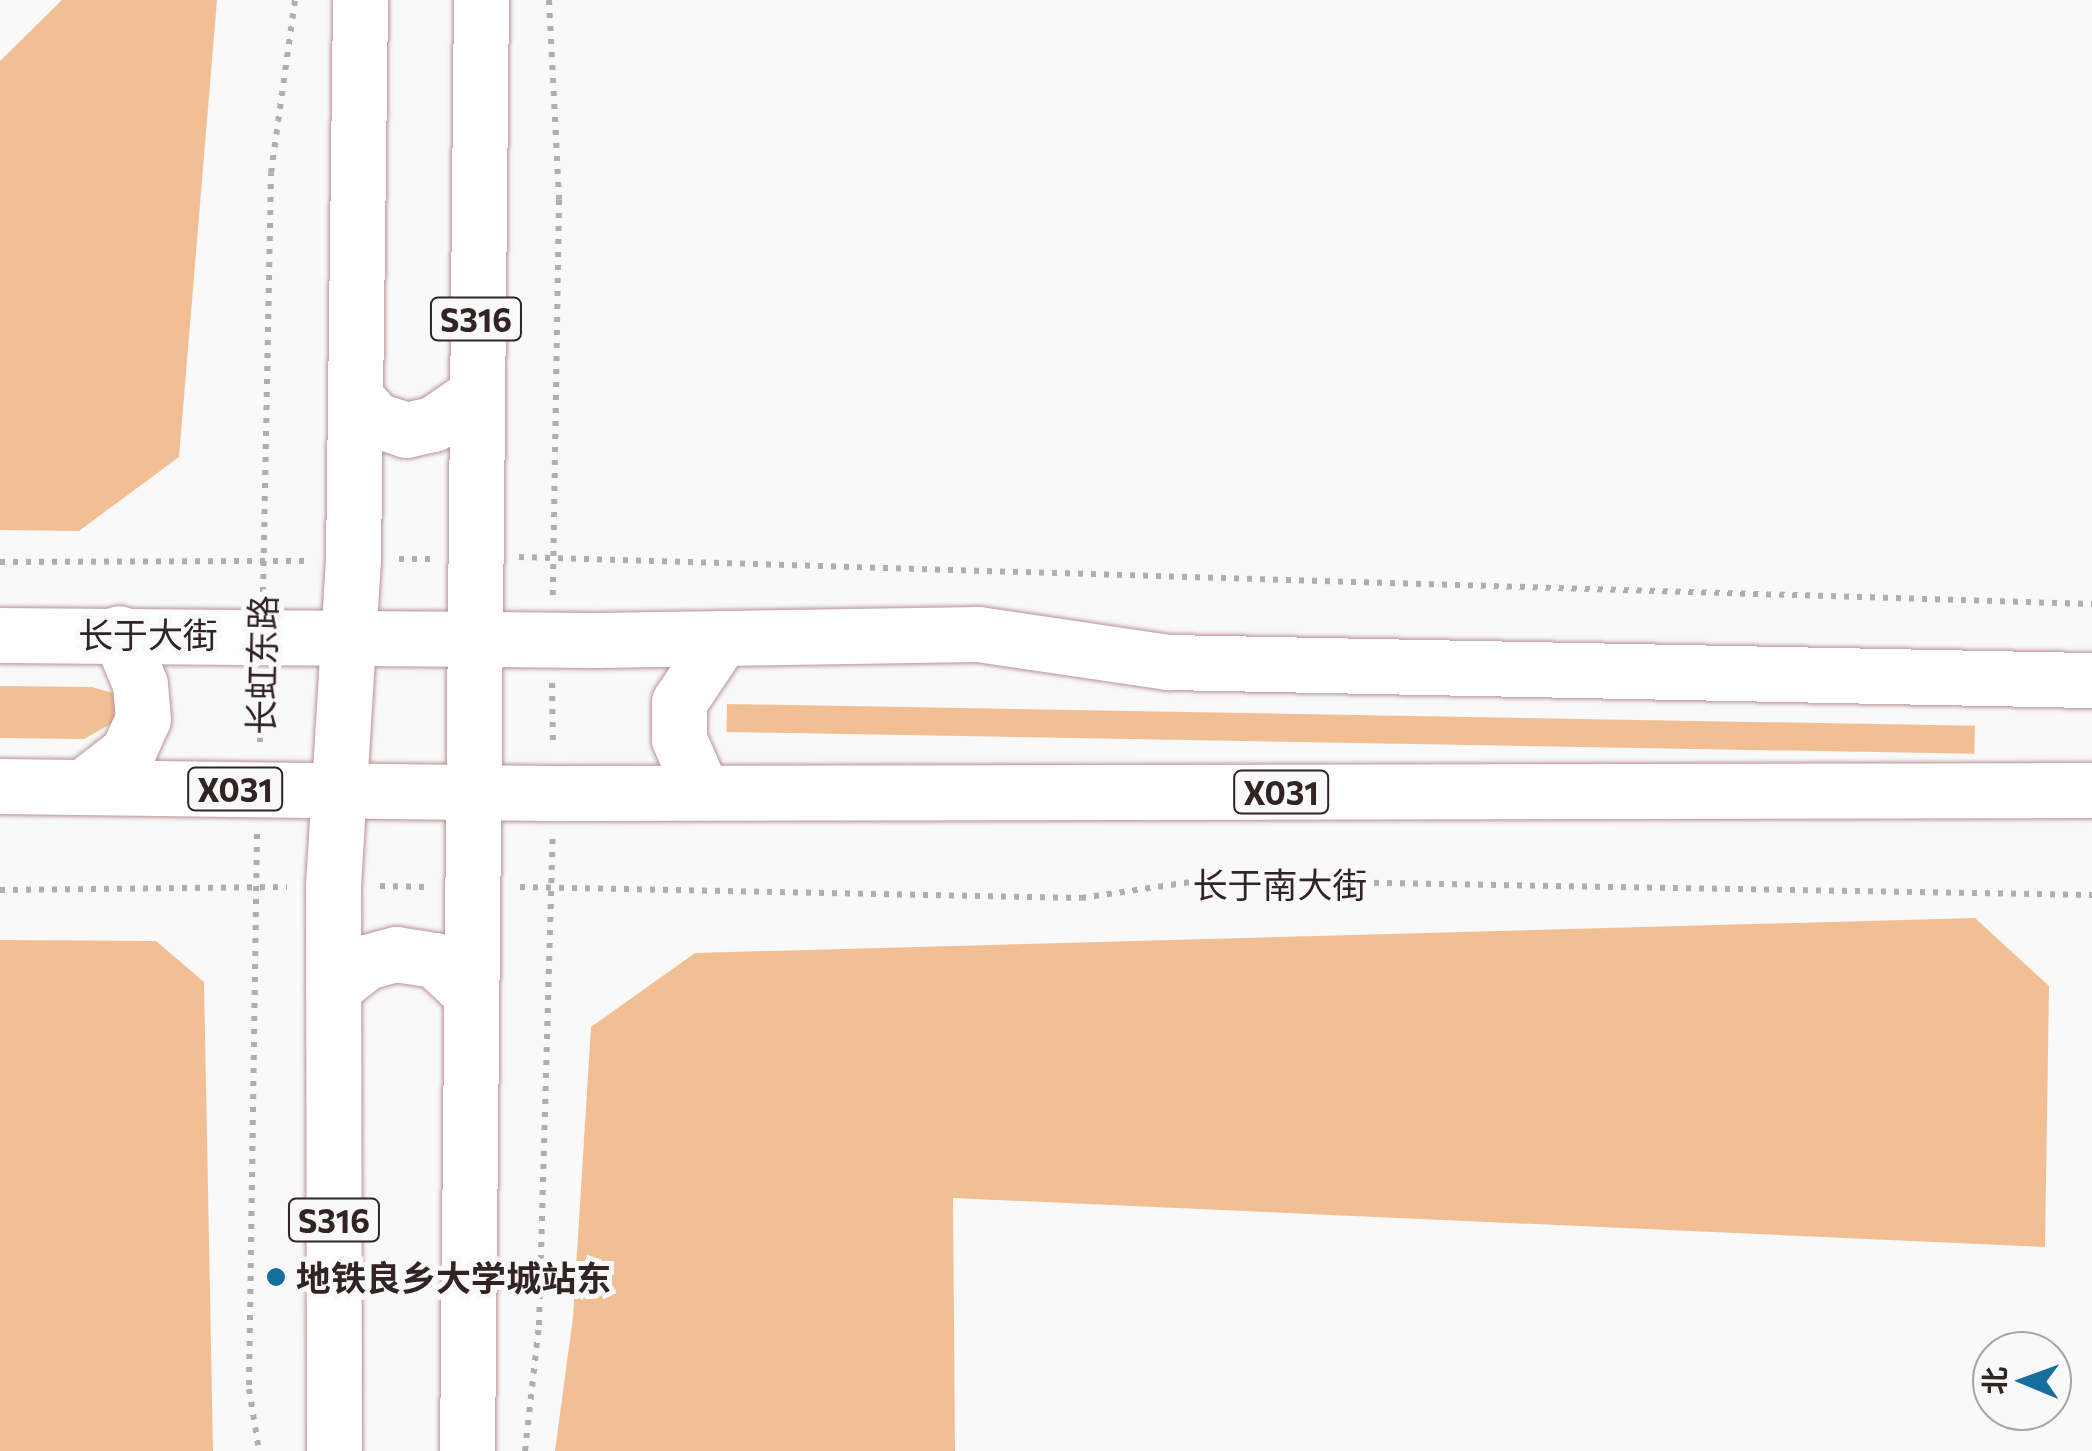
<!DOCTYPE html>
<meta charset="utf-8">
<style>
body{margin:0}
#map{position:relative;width:2092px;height:1451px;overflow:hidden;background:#f9f9f9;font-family:Commissioner,"Noto Sans SC",sans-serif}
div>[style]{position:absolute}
.green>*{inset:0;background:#f2bf94;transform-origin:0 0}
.path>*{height:6px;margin-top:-3px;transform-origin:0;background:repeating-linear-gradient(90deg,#b3adae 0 5px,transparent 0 13px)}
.roads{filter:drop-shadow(0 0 2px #b79196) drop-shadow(0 0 2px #b79196)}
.primary>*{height:55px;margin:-27.5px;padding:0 27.5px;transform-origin:27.5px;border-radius:27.5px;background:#fff}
.dots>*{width:28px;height:28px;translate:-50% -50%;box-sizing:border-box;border:5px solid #f9f9f9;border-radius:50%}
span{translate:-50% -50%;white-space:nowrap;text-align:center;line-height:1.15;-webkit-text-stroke:10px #f9f9f9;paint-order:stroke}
.shield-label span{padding:2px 8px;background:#f9f9f9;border:2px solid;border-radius:8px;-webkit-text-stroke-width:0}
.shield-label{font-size:32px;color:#322325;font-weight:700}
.street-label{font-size:35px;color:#322325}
.poi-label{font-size:35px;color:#322325;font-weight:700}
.left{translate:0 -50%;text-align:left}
.north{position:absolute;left:1972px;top:1331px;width:100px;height:100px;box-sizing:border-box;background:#f9f9f9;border:2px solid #a9a3a4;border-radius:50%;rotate:271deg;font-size:28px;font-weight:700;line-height:40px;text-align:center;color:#322325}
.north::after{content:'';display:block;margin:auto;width:35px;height:45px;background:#146f9e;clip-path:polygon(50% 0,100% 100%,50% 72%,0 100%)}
</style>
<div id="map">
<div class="green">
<div style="clip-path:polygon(62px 0,217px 0,179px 457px,79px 531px,0 530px,0 61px)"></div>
<div style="clip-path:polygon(0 686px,92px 687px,120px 695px,116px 721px,84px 739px,0 738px)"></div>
<div style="left:727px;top:704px;width:1248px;height:28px;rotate:1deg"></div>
<div style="clip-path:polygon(1975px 918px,2049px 986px,2045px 1247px,953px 1198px,955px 1451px,555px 1451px,573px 1317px,591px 1027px,695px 953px)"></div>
<div style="clip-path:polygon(0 940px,156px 941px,204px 982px,213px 1451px,0 1451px)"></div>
</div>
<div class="path">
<div style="left:549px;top:0;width:200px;rotate:87.1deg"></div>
<div style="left:559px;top:200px;width:396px;rotate:90.9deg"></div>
<div style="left:519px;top:557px;width:1574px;rotate:1.71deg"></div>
<div style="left:399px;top:559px;width:33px"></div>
<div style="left:0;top:562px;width:307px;rotate:-0.2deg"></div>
<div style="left:263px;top:592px;width:419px;rotate:-88.9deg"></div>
<div style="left:271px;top:173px;width:175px;rotate:-82.1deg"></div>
<div style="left:552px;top:683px;width:63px;rotate:89.1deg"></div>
<div style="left:260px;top:742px;width:58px;rotate:-89deg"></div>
<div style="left:257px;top:834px;width:555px;rotate:90.83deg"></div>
<div style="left:249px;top:1389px;width:63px;rotate:80.8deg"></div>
<div style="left:380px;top:886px;width:47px;rotate:1.2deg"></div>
<div style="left:520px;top:887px;width:561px;rotate:1.12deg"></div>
<div style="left:1081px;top:898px;width:125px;rotate:-8.3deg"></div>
<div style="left:1205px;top:880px;width:887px;rotate:0.97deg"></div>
<div style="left:0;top:890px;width:287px;rotate:-0.6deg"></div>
<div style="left:525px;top:1451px;width:127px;rotate:-83.7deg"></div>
<div style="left:539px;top:1325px;width:487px;rotate:-88.4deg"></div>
</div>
<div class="roads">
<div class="primary">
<div style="left:355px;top:397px;width:31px;rotate:48deg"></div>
<div style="left:376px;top:420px;width:32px;rotate:18deg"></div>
<div style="left:406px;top:430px;width:28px;rotate:-13deg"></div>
<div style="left:433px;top:424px;width:51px;rotate:-34.6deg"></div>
<div style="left:0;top:635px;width:596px;rotate:0.48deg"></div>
<div style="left:596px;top:640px;width:382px;rotate:-0.9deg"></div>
<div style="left:978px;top:634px;width:192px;rotate:8.4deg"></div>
<div style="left:1168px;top:662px;width:924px;rotate:1.12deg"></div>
<div style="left:0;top:786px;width:553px;rotate:0.73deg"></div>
<div style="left:553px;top:793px;width:1539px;rotate:-0.11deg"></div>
<div style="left:83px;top:787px;width:57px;rotate:-37.9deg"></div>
<div style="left:128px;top:752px;width:36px;rotate:-66deg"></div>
<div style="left:143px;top:719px;width:35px;rotate:-95deg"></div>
<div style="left:140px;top:684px;width:55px;rotate:-112.4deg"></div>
<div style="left:702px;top:792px;width:58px;rotate:-113.5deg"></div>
<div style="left:679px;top:739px;width:37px;rotate:-90deg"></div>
<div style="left:679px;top:702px;width:77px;rotate:-56.1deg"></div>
<div style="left:333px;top:988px;width:42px;rotate:-38.2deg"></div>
<div style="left:366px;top:962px;width:31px;rotate:-15deg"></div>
<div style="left:396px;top:954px;width:39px;rotate:9deg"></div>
<div style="left:435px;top:960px;width:47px;rotate:43.3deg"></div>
<div style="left:334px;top:1451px;width:565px;rotate:-90.1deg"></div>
<div style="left:333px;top:886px;width:327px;rotate:-86.5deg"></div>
<div style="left:353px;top:560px;width:560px;rotate:-89.28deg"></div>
<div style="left:467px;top:1451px;width:1451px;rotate:-89.45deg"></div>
</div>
</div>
<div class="dots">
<div style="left:276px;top:1277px;background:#146f9e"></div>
</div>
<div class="shield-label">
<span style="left:476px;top:319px">S316</span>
<span style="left:235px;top:789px">X031</span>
<span style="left:1281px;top:792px">X031</span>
<span style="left:334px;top:1220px">S316</span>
</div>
<div class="street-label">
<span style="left:148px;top:634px">长于大街</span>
<span style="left:261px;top:665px;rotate:-89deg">长虹东路</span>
<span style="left:1280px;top:884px">长于南大街</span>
</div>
<div class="poi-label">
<span class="left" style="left:296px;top:1277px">地铁良乡大学城站东</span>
</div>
<div class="north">北</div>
</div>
